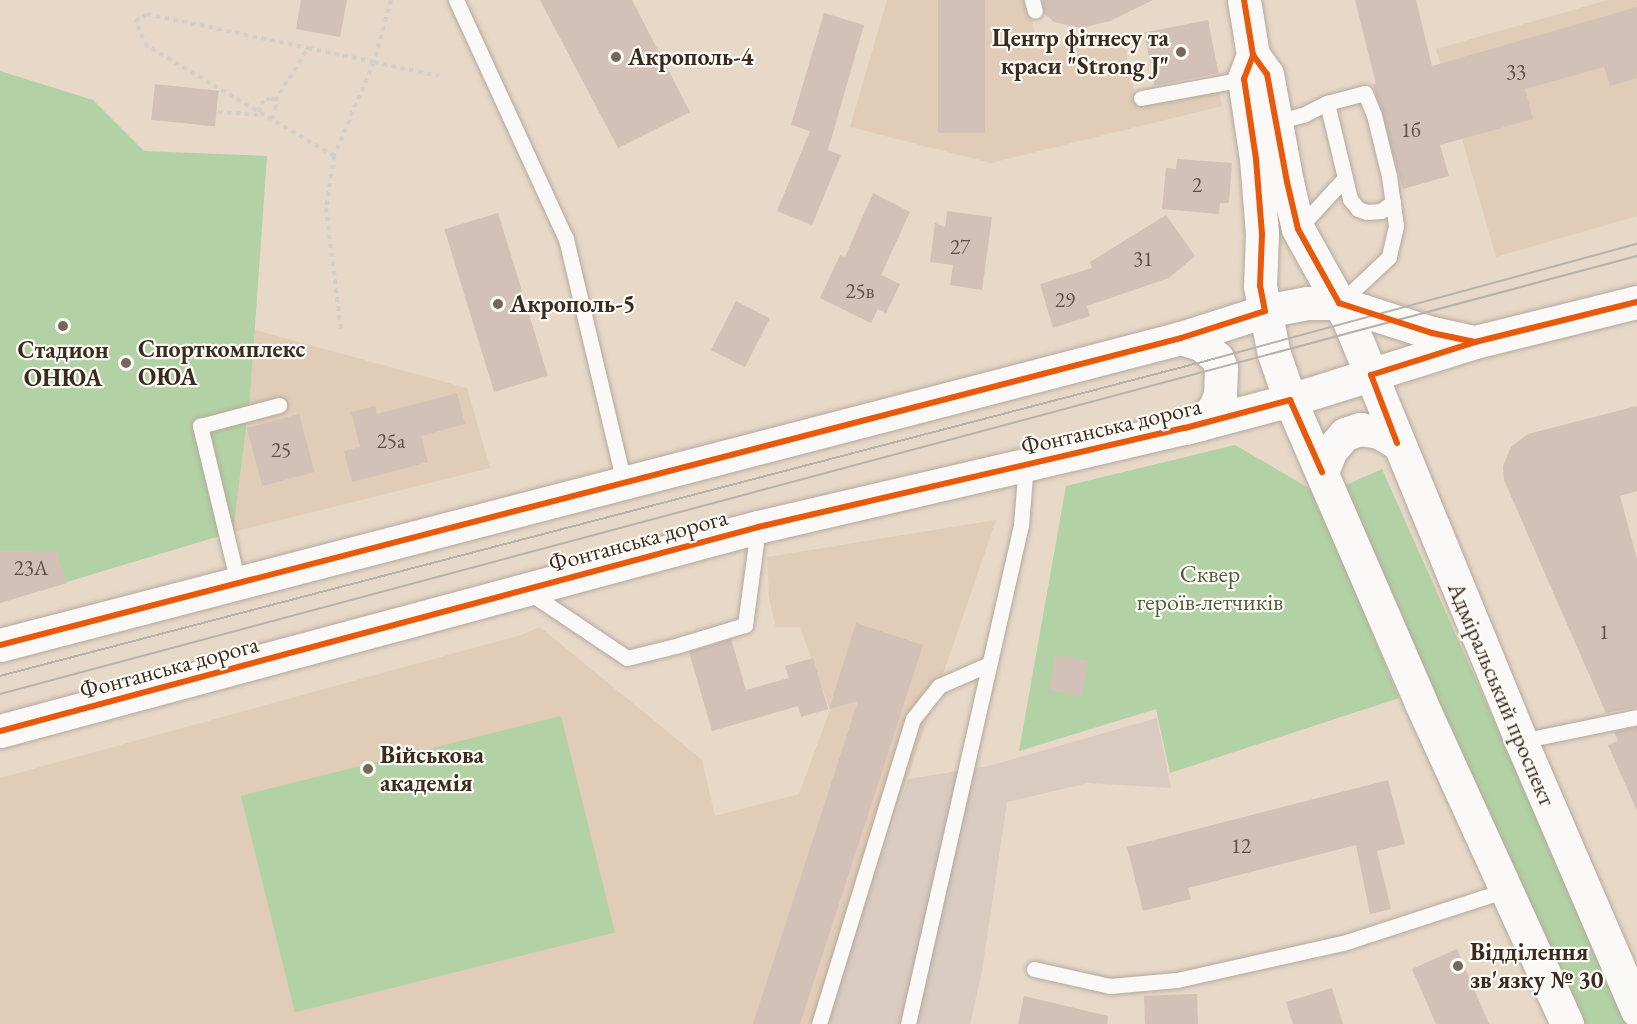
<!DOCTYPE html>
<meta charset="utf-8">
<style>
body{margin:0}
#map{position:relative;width:1637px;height:1024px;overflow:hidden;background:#e7d8c8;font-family:"EB Garamond",serif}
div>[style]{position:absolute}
.built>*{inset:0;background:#e1ccb8}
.industrial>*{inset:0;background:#d9cbc0}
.green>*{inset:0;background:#b2d1a4;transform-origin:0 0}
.building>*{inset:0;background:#d3c0b6;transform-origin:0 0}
.path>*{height:4px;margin-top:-2px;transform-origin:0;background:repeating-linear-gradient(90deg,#d3cfca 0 4.5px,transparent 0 9px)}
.roads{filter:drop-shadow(0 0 2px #b4a99d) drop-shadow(0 0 2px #b4a99d)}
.service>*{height:15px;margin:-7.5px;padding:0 7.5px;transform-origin:7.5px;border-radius:7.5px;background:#fbf9f7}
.secondary>*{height:33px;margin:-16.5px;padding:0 16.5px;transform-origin:16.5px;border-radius:16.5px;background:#fbf9f7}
.tram>*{height:1.5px;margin:-0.75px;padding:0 0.75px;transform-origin:0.75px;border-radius:0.75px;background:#b6b2ae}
.cycleway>*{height:6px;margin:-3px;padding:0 3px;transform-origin:3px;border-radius:3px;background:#e8590c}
.dots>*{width:16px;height:16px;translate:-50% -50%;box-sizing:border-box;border:3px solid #fdfcf7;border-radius:50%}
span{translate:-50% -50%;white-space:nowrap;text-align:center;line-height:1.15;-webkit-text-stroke:4.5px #fdfcf7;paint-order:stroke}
.number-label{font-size:21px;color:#615044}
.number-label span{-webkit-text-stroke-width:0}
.poi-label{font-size:24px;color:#3b2a1e;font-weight:700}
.right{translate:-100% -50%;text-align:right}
.left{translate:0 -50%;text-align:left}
.street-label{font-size:24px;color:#3b2a1e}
.park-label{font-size:24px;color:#525b3e}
</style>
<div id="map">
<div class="built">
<div style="clip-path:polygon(887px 0,1028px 0,1038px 50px,1094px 41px,1122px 34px,1135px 94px,1215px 77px,1222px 106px,991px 163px,850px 127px)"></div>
<div style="clip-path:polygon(1608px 0,1637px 0,1637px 216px,1496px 257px,1436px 49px)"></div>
<div style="clip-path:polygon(255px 330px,467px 388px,490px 468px,233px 532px,250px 397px)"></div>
<div style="clip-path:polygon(996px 520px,823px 1024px,0 1024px,0 778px,521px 635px,540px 627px,702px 760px,715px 816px,799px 794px,830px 710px,800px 627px,776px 627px,769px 598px,767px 557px)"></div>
</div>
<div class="industrial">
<div style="clip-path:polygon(1157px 718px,1171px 788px,1088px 783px,1007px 802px,982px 971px,970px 1024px,823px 1024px,908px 779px,989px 766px)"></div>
</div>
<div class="green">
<div style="clip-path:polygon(0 71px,93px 100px,144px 151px,267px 156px,250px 397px,233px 532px,0 602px)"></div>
<div style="clip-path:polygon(1235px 445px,1314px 491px,1399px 698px,1170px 773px,1156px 709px,1019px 751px,1066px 486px)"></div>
<div style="left:1382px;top:469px;width:607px;height:46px;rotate:66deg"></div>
<div style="left:561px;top:716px;width:223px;height:330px;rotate:76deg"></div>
</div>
<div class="building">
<div style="clip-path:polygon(301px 0,347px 0,340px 37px,296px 29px)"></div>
<div style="clip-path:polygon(540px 0,632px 0,690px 112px,618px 148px)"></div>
<div style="left:938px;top:0;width:47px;height:133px"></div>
<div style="clip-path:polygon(1042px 0,1153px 0,1110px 21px,1081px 28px,1054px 22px,1044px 13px)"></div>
<div style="clip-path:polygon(1355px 0,1416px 0,1432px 66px,1637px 7px,1637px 78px,1610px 86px,1604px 67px,1525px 89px,1533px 119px,1440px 145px,1449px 176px,1403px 189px,1373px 84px,1376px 84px)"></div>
<div style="clip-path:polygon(824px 13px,864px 25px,828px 150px,841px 155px,812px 225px,777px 211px,810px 131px,791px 125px)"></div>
<div style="left:1208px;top:20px;width:54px;height:65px;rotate:79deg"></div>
<div style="left:155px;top:84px;width:64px;height:36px;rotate:6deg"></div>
<div style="clip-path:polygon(1177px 159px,1232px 163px,1229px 203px,1220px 203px,1219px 214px,1162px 209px,1166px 168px,1176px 169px)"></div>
<div style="clip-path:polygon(873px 193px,910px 212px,881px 275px,900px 284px,886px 313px,878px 309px,871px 323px,820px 298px,840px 255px,845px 257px)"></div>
<div style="clip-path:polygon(947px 211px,992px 217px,982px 290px,950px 285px,953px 265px,930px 262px,935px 223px,945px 227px)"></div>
<div style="left:498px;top:213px;width:170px;height:56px;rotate:73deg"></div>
<div style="clip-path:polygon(1166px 215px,1195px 256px,1169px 278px,1087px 306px,1090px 316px,1053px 328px,1040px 284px,1092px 268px,1090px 262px)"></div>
<div style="left:736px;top:301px;width:38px;height:55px;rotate:27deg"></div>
<div style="clip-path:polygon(457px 393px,465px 424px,421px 436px,428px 462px,352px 482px,344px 451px,360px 447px,351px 412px,375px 406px,377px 414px)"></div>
<div style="clip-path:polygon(1637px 406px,1637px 491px,1620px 496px,1637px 559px,1637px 707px,1606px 713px,1504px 480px,1503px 466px,1511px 447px,1528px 434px)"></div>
<div style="left:299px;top:414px;width:60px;height:54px;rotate:75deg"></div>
<div style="clip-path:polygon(0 550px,57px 552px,67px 583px,0 603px)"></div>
<div style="clip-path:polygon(856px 623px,923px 645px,800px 1024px,753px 1024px,858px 701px,829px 709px)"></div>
<div style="clip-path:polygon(731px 639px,746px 690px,789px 678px,785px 666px,813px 658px,828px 709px,801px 717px,798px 706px,712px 731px,689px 652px)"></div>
<div style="left:1055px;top:655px;width:33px;height:36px;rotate:9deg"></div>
<div style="clip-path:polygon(1637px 727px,1637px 811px,1608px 745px,1618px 741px,1614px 732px)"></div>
<div style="clip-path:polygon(1388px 780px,1405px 844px,1377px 851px,1391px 909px,1370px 914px,1356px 845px,1188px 888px,1191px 899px,1143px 911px,1127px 847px)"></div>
<div style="clip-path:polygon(1457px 949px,1489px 1024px,1436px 1024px,1412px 969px)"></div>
<div style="clip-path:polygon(1332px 988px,1343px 1024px,1293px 1024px,1286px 1002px)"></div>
<div style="left:1197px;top:994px;width:30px;height:53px;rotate:88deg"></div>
<div style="clip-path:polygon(1024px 996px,1108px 1016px,1107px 1024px,1018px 1024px)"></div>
</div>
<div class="path">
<div style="left:391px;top:0;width:64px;rotate:105.3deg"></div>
<div style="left:374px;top:62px;width:102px;rotate:113.1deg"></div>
<div style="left:334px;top:156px;width:217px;rotate:-149.5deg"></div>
<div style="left:147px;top:46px;width:28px;rotate:-116deg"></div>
<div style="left:135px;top:21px;width:14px;rotate:-30deg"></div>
<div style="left:147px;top:14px;width:165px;rotate:11.9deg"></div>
<div style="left:308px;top:48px;width:67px;rotate:12deg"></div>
<div style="left:374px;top:62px;width:66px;rotate:12.3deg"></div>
<div style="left:218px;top:112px;width:45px;rotate:3.8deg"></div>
<div style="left:259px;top:112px;width:8px;rotate:-76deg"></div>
<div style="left:261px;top:104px;width:6px;rotate:-39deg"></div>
<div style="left:266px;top:100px;width:5px;rotate:-22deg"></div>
<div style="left:271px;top:98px;width:5px;rotate:37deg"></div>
<div style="left:272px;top:119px;width:11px;rotate:-68deg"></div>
<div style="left:276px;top:109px;width:8px;rotate:-97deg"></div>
<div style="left:275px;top:101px;width:62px;rotate:-58.1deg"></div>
<div style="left:334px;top:156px;width:53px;rotate:98.7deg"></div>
<div style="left:326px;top:208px;width:124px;rotate:83deg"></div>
</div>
<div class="roads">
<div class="service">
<div style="left:456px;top:0;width:263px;rotate:65.3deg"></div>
<div style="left:566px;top:239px;width:250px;rotate:76.6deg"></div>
<div style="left:1032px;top:0;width:11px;rotate:75deg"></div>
<div style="left:1141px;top:98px;width:105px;rotate:-10.5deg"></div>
<div style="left:1327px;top:103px;width:99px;rotate:76.5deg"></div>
<div style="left:1350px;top:199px;width:13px;rotate:51deg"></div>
<div style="left:1358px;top:209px;width:9px;rotate:18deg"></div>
<div style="left:1367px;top:212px;width:14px;rotate:-4deg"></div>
<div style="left:1381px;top:211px;width:15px;rotate:-37deg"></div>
<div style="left:1276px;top:122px;width:28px;rotate:-15deg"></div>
<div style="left:1303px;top:115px;width:27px;rotate:-27deg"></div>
<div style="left:1327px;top:103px;width:39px;rotate:-15deg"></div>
<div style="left:1365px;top:93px;width:24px;rotate:68deg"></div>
<div style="left:1374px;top:115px;width:63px;rotate:76.2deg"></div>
<div style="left:1389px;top:176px;width:50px;rotate:82deg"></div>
<div style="left:1396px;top:226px;width:32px;rotate:103deg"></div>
<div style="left:1389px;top:257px;width:67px;rotate:136.8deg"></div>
<div style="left:1298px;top:229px;width:68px;rotate:-47.4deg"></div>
<div style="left:238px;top:583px;width:162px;rotate:-103.6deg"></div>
<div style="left:200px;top:426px;width:82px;rotate:-14.9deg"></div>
<div style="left:527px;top:591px;width:120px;rotate:33.8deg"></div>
<div style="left:627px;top:658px;width:54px;rotate:-14deg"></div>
<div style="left:679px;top:645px;width:69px;rotate:-16.9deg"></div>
<div style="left:745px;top:625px;width:99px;rotate:-82.4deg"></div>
<div style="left:1521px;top:741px;width:118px;rotate:-11.7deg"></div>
<div style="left:1034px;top:969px;width:78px;rotate:12.6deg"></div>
<div style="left:1110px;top:986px;width:67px;rotate:-5.1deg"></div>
<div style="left:1177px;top:980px;width:170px;rotate:-12.6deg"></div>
<div style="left:1343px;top:943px;width:171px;rotate:-18deg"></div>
<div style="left:819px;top:1024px;width:319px;rotate:-72.9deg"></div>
<div style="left:913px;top:719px;width:42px;rotate:-51.8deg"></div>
<div style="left:939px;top:686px;width:55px;rotate:-23.7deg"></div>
<div style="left:908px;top:1024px;width:512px;rotate:-77.24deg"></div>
<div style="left:1021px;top:525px;width:61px;rotate:-85.3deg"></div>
</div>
<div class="secondary">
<div style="left:1244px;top:0;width:56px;rotate:80.7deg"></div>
<div style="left:1253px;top:55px;width:24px;rotate:54deg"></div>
<div style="left:1267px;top:74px;width:110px;rotate:79.5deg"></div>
<div style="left:1287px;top:182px;width:48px;rotate:76.8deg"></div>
<div style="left:1298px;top:229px;width:105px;rotate:61deg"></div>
<div style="left:1349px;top:321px;width:454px;rotate:67.7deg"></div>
<div style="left:1521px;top:741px;width:293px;rotate:66.7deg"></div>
<div style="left:1253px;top:55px;width:26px;rotate:111deg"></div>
<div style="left:1244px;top:79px;width:81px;rotate:81.5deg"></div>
<div style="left:1256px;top:159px;width:75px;rotate:85.4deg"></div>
<div style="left:1262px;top:234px;width:52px;rotate:92.2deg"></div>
<div style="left:1260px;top:286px;width:69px;rotate:78.4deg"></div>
<div style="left:1274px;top:354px;width:49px;rotate:70.8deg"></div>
<div style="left:1290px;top:400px;width:328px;rotate:66.6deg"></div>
<div style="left:1420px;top:701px;width:355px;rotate:65.5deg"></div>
<div style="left:1181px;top:338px;width:22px;rotate:18deg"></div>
<div style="left:1202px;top:345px;width:20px;rotate:41deg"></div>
<div style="left:1217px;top:358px;width:11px;rotate:68deg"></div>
<div style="left:1221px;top:368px;width:27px;rotate:92deg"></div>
<div style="left:1220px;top:395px;width:13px;rotate:113deg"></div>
<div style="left:1215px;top:407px;width:23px;rotate:131deg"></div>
<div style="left:1322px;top:472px;width:24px;rotate:-68deg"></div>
<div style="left:1331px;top:450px;width:21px;rotate:-49deg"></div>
<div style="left:1345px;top:434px;width:16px;rotate:-18deg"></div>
<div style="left:1360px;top:429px;width:19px;rotate:9deg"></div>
<div style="left:1379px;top:432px;width:21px;rotate:31deg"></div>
<div style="left:0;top:645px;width:1220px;rotate:-14.57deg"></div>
<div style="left:1181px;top:338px;width:88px;rotate:-17.8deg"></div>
<div style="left:1265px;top:311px;width:43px;rotate:-10.8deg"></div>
<div style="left:1307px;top:303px;width:32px"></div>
<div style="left:1339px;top:303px;width:98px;rotate:17.9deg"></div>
<div style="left:1432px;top:333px;width:43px;rotate:12.1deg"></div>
<div style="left:0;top:731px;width:785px;rotate:-15.06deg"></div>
<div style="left:758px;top:527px;width:438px;rotate:-13.1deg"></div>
<div style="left:1185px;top:428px;width:109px;rotate:-14.9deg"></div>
<div style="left:1290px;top:400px;width:194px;rotate:-17.4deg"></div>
<div style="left:1475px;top:342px;width:167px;rotate:-13.9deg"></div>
</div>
</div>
<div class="tram">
<div style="left:0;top:676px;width:1258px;rotate:-14.64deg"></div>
<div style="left:1217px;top:358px;width:435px;rotate:-15.2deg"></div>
<div style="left:0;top:694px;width:1695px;rotate:-14.98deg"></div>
</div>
<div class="cycleway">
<div style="left:1244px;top:0;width:56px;rotate:80.7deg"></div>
<div style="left:1253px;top:55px;width:24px;rotate:54deg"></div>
<div style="left:1267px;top:74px;width:110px;rotate:79.5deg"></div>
<div style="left:1287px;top:182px;width:48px;rotate:76.8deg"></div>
<div style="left:1298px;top:229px;width:85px;rotate:61deg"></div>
<div style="left:1339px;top:303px;width:98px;rotate:17.9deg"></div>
<div style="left:1432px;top:333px;width:44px;rotate:11.8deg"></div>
<div style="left:1397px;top:443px;width:73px;rotate:-110.9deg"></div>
<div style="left:1371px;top:375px;width:109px;rotate:-17.6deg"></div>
<div style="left:1475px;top:342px;width:167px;rotate:-13.9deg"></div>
<div style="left:0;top:645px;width:1220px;rotate:-14.57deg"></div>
<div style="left:1181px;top:338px;width:88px;rotate:-17.8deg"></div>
<div style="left:1265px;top:311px;width:25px;rotate:-101deg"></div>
<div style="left:1260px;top:286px;width:52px;rotate:-87.8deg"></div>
<div style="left:1262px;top:234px;width:75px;rotate:-94.6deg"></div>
<div style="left:1256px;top:159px;width:81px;rotate:-98.5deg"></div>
<div style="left:1244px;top:79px;width:26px;rotate:-69deg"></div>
<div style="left:0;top:731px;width:785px;rotate:-15.06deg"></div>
<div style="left:758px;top:527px;width:438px;rotate:-13.1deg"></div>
<div style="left:1185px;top:428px;width:109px;rotate:-14.9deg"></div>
<div style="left:1290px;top:400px;width:79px;rotate:66deg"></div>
</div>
<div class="dots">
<div style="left:1181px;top:52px;background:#77675a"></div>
<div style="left:616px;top:57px;background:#77675a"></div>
<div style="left:498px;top:304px;background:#77675a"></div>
<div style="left:63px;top:326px;background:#77675a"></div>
<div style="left:126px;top:363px;background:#77675a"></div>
<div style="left:368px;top:769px;background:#77675a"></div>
<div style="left:1458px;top:966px;background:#77675a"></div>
</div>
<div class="number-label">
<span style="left:1516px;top:72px">33</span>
<span style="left:1411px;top:130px">1б</span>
<span style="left:1197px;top:185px">2</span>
<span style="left:960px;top:247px">27</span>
<span style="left:1143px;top:259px">31</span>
<span style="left:860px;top:291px">25в</span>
<span style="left:1065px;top:300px">29</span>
<span style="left:391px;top:441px">25а</span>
<span style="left:281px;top:450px">25</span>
<span style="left:31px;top:568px">23А</span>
<span style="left:1604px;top:632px">1</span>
<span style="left:1241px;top:846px">12</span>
</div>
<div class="poi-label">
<span class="right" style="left:1169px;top:52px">Центр фітнесу та<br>краси "Strong J"</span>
<span class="left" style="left:628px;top:57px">Акрополь-4</span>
<span class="left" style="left:510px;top:304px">Акрополь-5</span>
<span class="left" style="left:138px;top:363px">Спорткомплекс<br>ОЮА</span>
<span style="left:63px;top:364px">Стадион<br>ОНЮА</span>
<span class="left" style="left:380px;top:769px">Військова<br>академія</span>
<span class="left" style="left:1470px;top:966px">Відділення<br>зв'язку № 30</span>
</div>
<div class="street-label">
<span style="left:1111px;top:426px;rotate:-13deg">Фонтанська дорога</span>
<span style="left:638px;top:540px;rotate:-15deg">Фонтанська дорога</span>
<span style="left:169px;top:667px;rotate:-15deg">Фонтанська дорога</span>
<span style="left:1502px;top:694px;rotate:67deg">Адміральський проспект</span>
</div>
<div class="park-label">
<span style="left:1210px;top:588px">Сквер<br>героїв-летчиків</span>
</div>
</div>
